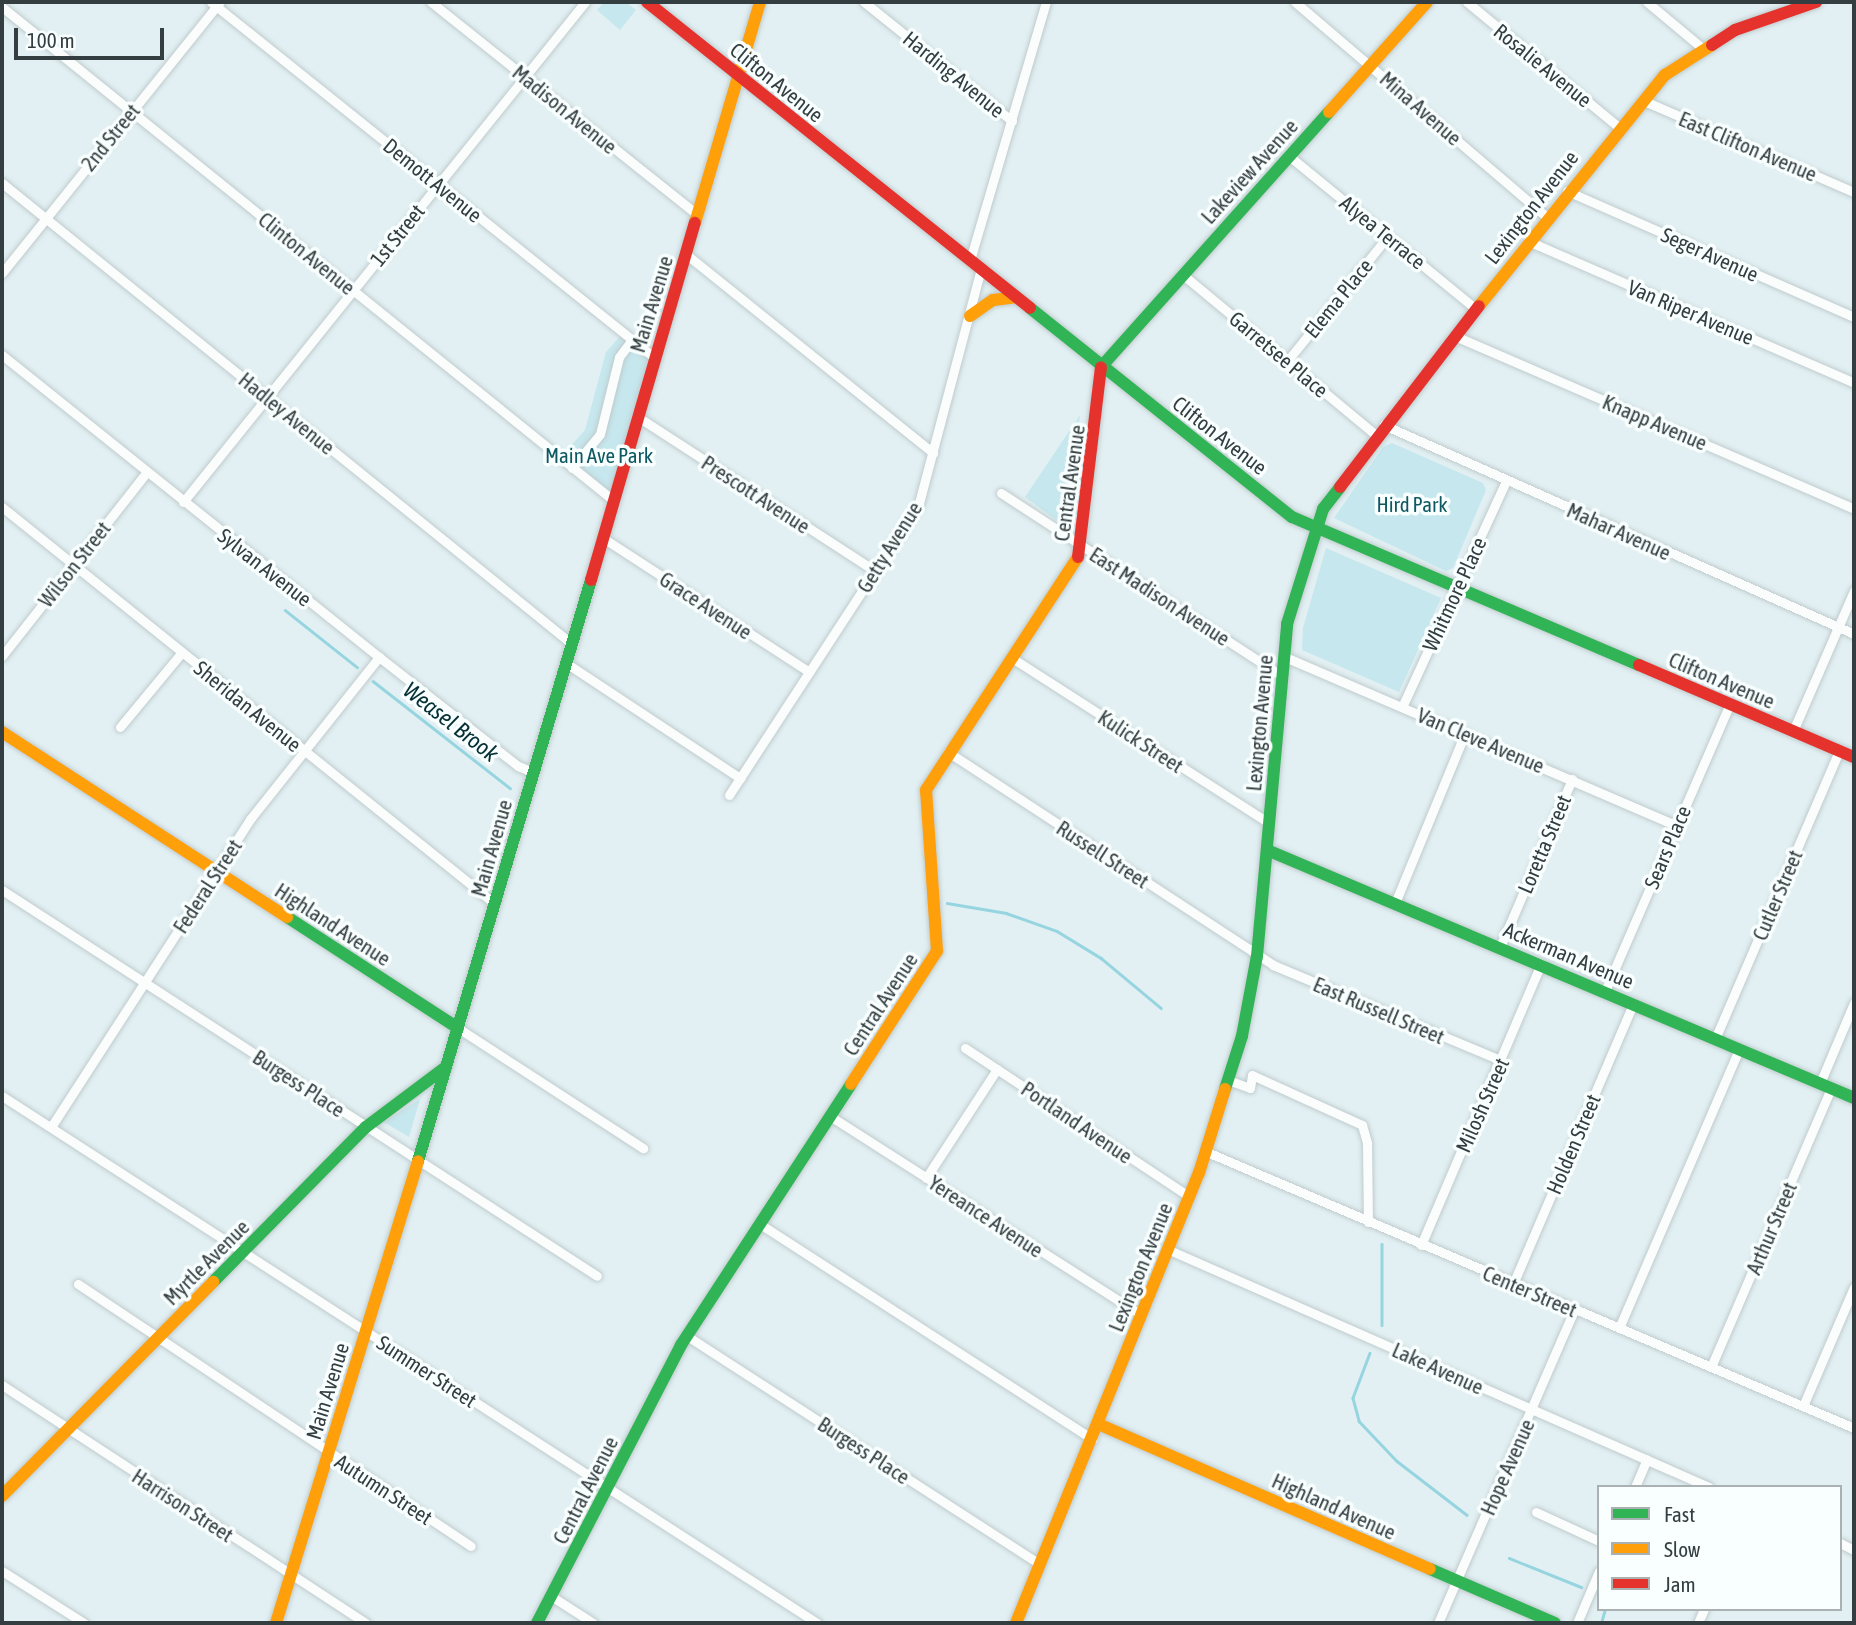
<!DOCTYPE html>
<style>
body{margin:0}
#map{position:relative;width:1856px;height:1625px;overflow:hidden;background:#e2f0f3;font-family:"Asap Condensed",sans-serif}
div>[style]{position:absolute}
.green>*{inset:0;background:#c5e7ed}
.stream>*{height:2.5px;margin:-1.25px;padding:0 1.25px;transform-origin:1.25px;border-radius:1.25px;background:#96d5e0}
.roads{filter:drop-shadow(0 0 2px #c0cbcd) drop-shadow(0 0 2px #c0cbcd)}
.street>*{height:9px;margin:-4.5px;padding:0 4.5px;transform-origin:4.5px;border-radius:4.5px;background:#fbfdfd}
.fast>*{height:12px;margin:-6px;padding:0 6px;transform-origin:6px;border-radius:6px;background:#30b455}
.slow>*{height:12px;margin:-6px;padding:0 6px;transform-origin:6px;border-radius:6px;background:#ff9f0a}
.jam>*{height:12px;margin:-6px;padding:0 6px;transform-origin:6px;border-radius:6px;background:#e5322d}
span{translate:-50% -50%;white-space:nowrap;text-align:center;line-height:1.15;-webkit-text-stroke:7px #f9fefe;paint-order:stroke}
.street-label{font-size:21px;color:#343e40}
.park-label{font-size:21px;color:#0e5862}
.water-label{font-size:23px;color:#053036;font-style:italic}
.frame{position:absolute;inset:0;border:4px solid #343e40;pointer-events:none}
.legend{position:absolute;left:1597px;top:1485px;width:245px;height:126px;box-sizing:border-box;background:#f9fefe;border:2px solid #aab1b2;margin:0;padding:9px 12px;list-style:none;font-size:21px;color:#343e40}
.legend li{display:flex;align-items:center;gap:14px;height:35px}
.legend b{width:35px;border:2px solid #aab1b2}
.scale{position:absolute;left:14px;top:28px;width:150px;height:32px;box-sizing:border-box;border:4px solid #343e40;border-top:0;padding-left:9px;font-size:21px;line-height:24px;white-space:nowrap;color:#343e40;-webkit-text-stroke:5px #f9fefe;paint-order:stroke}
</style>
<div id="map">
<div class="green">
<div style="clip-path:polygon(604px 2px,626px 2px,636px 10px,620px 30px,597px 10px)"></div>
<div style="clip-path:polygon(623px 333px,655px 358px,613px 500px,560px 458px,585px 430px,606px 352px)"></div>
<div style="clip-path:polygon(1080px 415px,1067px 525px,1064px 526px,1025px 497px)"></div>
<div style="clip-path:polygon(1392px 443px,1483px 483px,1486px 490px,1453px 568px,1446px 571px,1334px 518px,1383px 447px)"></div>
<div style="clip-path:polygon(1326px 548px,1441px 598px,1399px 692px,1302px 650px,1303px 628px)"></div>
<div style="clip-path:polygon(420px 1099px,409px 1137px,384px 1122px)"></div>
</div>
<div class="stream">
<div style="left:285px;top:610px;width:92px;rotate:38.4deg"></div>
<div style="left:373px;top:681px;width:174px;rotate:38deg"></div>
<div style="left:947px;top:903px;width:60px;rotate:9.6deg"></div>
<div style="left:1006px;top:913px;width:54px;rotate:19.4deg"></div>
<div style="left:1057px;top:931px;width:52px;rotate:31.5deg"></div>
<div style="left:1101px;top:958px;width:78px;rotate:39.8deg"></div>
<div style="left:1382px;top:1244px;width:81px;rotate:90deg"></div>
<div style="left:1370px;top:1353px;width:48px;rotate:110.7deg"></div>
<div style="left:1353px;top:1398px;width:24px;rotate:75deg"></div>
<div style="left:1359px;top:1421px;width:55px;rotate:46.5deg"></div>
<div style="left:1397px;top:1461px;width:88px;rotate:37.6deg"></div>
<div style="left:1509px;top:1558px;width:78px;rotate:21.9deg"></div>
<div style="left:1598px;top:1593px;width:1px;rotate:45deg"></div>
<div style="left:1601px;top:1623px;width:15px;rotate:-74deg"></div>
</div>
<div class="roads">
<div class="street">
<div style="left:211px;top:2px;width:569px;rotate:38.72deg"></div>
<div style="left:431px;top:2px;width:342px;rotate:38.6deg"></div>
<div style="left:864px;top:2px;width:190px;rotate:38.8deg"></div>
<div style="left:1295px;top:2px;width:331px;rotate:40.5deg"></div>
<div style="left:1467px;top:2px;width:198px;rotate:39.5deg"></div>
<div style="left:1647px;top:2px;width:72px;rotate:39.9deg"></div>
<div style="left:2px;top:7px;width:785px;rotate:38.9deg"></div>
<div style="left:1642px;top:100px;width:231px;rotate:23.5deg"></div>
<div style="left:1289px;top:156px;width:242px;rotate:39.3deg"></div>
<div style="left:2px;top:183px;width:733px;rotate:38.96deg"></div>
<div style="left:1567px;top:191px;width:313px;rotate:23.7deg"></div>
<div style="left:1528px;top:241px;width:356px;rotate:23.5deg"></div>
<div style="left:687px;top:255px;width:316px;rotate:38.8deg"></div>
<div style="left:970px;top:260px;width:269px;rotate:-73.6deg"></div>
<div style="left:2px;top:273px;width:348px;rotate:-51.2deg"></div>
<div style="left:1182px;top:274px;width:252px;rotate:39.7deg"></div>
<div style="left:1455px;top:336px;width:435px;rotate:23.4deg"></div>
<div style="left:2px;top:355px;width:483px;rotate:38.7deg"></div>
<div style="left:379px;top:657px;width:177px;rotate:38.1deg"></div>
<div style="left:518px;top:766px;width:16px;rotate:22deg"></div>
<div style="left:1288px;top:360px;width:159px;rotate:-51.1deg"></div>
<div style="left:638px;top:417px;width:283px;rotate:33deg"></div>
<div style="left:1384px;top:425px;width:514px;rotate:23.97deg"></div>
<div style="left:572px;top:468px;width:44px;rotate:-50.5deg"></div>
<div style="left:600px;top:434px;width:79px;rotate:-76.1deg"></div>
<div style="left:619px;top:357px;width:21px;rotate:-53deg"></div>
<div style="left:1001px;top:493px;width:337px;rotate:33.1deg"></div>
<div style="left:183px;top:502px;width:642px;rotate:-51.2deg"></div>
<div style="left:2px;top:507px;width:633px;rotate:38.84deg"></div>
<div style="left:603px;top:538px;width:246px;rotate:33deg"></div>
<div style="left:2px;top:656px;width:233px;rotate:-51.8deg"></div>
<div style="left:1285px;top:657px;width:426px;rotate:23.3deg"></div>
<div style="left:1012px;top:658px;width:305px;rotate:32.7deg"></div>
<div style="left:566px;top:663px;width:209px;rotate:33.5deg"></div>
<div style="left:1402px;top:707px;width:249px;rotate:-65.3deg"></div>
<div style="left:120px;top:727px;width:97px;rotate:-50.4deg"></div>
<div style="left:1793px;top:731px;width:153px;rotate:-66.5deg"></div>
<div style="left:948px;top:752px;width:389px;rotate:33.2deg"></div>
<div style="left:1273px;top:965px;width:248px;rotate:22.7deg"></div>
<div style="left:729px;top:795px;width:348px;rotate:-56.9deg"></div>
<div style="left:919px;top:503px;width:242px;rotate:-75.2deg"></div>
<div style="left:2px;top:890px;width:709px;rotate:32.97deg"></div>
<div style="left:1395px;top:903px;width:184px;rotate:-67.6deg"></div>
<div style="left:1500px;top:947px;width:183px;rotate:-66.8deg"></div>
<div style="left:1605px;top:991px;width:313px;rotate:-66.5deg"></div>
<div style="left:458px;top:1028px;width:221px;rotate:33deg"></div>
<div style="left:1715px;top:1039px;width:314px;rotate:-66.7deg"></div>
<div style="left:965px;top:1048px;width:268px;rotate:33.5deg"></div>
<div style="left:1228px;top:1080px;width:23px;rotate:20deg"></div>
<div style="left:1250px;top:1088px;width:13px;rotate:-81deg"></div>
<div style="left:1252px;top:1075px;width:121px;rotate:24.4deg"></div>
<div style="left:1362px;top:1125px;width:19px;rotate:74deg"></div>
<div style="left:1367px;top:1143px;width:79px;rotate:89.3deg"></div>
<div style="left:1820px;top:1083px;width:87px;rotate:-67deg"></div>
<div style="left:2px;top:1096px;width:971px;rotate:32.89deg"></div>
<div style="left:830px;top:1116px;width:369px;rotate:32.6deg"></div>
<div style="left:51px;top:1127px;width:368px;rotate:-57.1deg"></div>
<div style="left:251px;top:818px;width:206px;rotate:-51.5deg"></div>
<div style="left:1207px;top:1152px;width:703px;rotate:23.1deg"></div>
<div style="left:926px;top:1178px;width:130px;rotate:-56.9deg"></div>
<div style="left:760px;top:1224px;width:396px;rotate:32.9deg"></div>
<div style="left:1421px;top:1245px;width:306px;rotate:-66.9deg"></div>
<div style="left:1167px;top:1249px;width:592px;rotate:23.71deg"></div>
<div style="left:78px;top:1284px;width:472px;rotate:33.7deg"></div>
<div style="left:1513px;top:1284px;width:305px;rotate:-66.8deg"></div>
<div style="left:1619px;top:1328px;width:304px;rotate:-66.7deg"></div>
<div style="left:687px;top:1336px;width:420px;rotate:32.9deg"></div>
<div style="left:1711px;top:1367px;width:304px;rotate:-66.7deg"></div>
<div style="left:2px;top:1385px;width:435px;rotate:33.2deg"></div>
<div style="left:1803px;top:1406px;width:129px;rotate:-66.8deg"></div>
<div style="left:1635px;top:1487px;width:30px;rotate:-67deg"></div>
<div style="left:1536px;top:1512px;width:69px;rotate:24.7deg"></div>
<div style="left:1840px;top:1543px;width:16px;rotate:27deg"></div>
<div style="left:2px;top:1571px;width:97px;rotate:32.4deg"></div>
<div style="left:551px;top:1596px;width:50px;rotate:32.7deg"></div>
<div style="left:1438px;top:1623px;width:341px;rotate:-66.5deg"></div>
<div style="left:1577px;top:1623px;width:56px;rotate:-67.1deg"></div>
<div style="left:1698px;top:1623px;width:15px;rotate:-67deg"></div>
</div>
<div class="fast">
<div style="left:1030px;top:308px;width:335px;rotate:38.6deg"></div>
<div style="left:1292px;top:517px;width:377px;rotate:23.1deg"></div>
<div style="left:1101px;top:367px;width:342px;rotate:-48.2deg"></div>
<div style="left:1267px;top:850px;width:637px;rotate:22.9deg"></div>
<div style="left:287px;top:917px;width:204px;rotate:33deg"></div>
<div style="left:1225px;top:1089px;width:56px;rotate:-72.2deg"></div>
<div style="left:1242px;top:1036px;width:81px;rotate:-79.4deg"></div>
<div style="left:1257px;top:956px;width:333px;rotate:-84.8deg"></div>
<div style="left:1287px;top:624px;width:121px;rotate:-72.6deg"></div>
<div style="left:1323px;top:509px;width:28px;rotate:-52deg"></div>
<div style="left:418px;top:1161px;width:606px;rotate:-73.42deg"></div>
<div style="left:213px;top:1282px;width:218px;rotate:-45.4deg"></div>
<div style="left:366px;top:1127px;width:100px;rotate:-36.9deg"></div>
<div style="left:1430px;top:1569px;width:136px;rotate:23.4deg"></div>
<div style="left:537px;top:1623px;width:313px;rotate:-62.6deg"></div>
<div style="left:681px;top:1345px;width:311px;rotate:-56.9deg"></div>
</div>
<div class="slow">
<div style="left:1329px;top:112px;width:147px;rotate:-48.3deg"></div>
<div style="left:695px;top:223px;width:230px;rotate:-73.6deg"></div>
<div style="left:1479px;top:306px;width:297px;rotate:-51.2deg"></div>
<div style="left:1665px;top:75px;width:56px;rotate:-32.6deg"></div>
<div style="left:970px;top:316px;width:28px;rotate:-35deg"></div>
<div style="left:993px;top:300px;width:23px;rotate:-7deg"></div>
<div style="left:2px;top:732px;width:340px;rotate:33deg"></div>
<div style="left:851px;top:1084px;width:158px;rotate:-57.1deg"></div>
<div style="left:937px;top:951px;width:161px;rotate:-93.9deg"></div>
<div style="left:926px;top:790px;width:278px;rotate:-56.9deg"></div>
<div style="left:1098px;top:1424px;width:362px;rotate:23.6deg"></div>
<div style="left:2px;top:1496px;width:301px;rotate:-45.4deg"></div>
<div style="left:276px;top:1623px;width:483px;rotate:-72.9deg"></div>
<div style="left:1016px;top:1623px;width:486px;rotate:-67.9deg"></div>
<div style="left:1199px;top:1173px;width:88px;rotate:-72.8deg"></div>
</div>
<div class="jam">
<div style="left:647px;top:2px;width:490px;rotate:38.6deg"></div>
<div style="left:1712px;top:45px;width:27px;rotate:-33deg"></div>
<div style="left:1735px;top:30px;width:86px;rotate:-19.1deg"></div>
<div style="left:1340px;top:487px;width:228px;rotate:-52.5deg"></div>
<div style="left:1078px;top:557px;width:191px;rotate:-83.1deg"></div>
<div style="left:591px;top:580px;width:372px;rotate:-73.8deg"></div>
<div style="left:1639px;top:665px;width:234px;rotate:23.2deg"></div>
</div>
</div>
<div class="street-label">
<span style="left:1543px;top:65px;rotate:39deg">Rosalie Avenue</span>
<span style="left:954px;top:74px;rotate:39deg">Harding Avenue</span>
<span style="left:777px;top:82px;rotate:39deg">Clifton Avenue</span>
<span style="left:1421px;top:108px;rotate:41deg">Mina Avenue</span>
<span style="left:565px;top:109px;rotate:39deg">Madison Avenue</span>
<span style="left:110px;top:137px;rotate:-51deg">2nd Street</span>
<span style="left:1748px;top:146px;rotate:23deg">East Clifton Avenue</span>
<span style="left:1249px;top:171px;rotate:-48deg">Lakeview Avenue</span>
<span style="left:433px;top:180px;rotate:39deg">Demott Avenue</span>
<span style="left:1531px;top:207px;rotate:-52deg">Lexington Avenue</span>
<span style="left:1383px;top:232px;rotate:39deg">Alyea Terrace</span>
<span style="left:397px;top:235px;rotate:-51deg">1st Street</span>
<span style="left:307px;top:253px;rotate:39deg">Clinton Avenue</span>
<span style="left:1710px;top:254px;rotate:24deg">Seger Avenue</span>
<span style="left:1338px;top:298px;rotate:-51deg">Elema Place</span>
<span style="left:651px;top:304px;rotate:-73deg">Main Avenue</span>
<span style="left:1691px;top:312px;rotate:23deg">Van Riper Avenue</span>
<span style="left:1279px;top:354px;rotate:40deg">Garretsee Place</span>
<span style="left:287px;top:413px;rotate:39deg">Hadley Avenue</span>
<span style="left:1655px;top:422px;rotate:23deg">Knapp Avenue</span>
<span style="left:1220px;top:435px;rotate:38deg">Clifton Avenue</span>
<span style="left:1069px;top:483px;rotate:-82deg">Central Avenue</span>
<span style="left:756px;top:494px;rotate:33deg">Prescott Avenue</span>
<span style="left:1619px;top:531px;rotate:24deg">Mahar Avenue</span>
<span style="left:889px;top:547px;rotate:-58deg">Getty Avenue</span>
<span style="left:74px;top:564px;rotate:-52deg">Wilson Street</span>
<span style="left:265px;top:567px;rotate:38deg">Sylvan Avenue</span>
<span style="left:1454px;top:594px;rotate:-65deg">Whitmore Place</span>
<span style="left:1160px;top:596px;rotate:33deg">East Madison Avenue</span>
<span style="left:706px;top:605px;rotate:33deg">Grace Avenue</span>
<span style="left:1722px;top:680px;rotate:23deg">Clifton Avenue</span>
<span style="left:248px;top:706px;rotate:39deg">Sheridan Avenue</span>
<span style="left:1259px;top:723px;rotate:-85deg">Lexington Avenue</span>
<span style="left:1481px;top:740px;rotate:23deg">Van Cleve Avenue</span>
<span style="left:1141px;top:741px;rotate:33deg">Kulick Street</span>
<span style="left:1544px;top:844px;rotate:-67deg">Loretta Street</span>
<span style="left:1667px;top:847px;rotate:-67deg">Sears Place</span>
<span style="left:491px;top:848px;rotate:-74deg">Main Avenue</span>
<span style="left:1103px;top:854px;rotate:33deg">Russell Street</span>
<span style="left:207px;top:886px;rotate:-57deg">Federal Street</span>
<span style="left:1777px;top:895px;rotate:-67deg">Cutler Street</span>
<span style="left:333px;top:924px;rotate:33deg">Highland Avenue</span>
<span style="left:1569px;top:955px;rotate:23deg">Ackerman Avenue</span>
<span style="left:880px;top:1004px;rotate:-57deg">Central Avenue</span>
<span style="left:1379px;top:1010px;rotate:23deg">East Russell Street</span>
<span style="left:299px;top:1083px;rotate:33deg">Burgess Place</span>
<span style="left:1482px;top:1105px;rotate:-66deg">Milosh Street</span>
<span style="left:1077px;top:1122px;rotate:34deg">Portland Avenue</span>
<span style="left:1573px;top:1144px;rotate:-67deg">Holden Street</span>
<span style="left:986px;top:1216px;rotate:33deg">Yereance Avenue</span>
<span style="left:1771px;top:1228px;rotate:-67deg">Arthur Street</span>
<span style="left:206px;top:1262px;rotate:-45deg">Myrtle Avenue</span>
<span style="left:1140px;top:1267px;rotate:-68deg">Lexington Avenue</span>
<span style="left:1530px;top:1291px;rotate:23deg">Center Street</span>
<span style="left:1438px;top:1368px;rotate:24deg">Lake Avenue</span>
<span style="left:427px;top:1371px;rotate:33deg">Summer Street</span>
<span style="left:327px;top:1391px;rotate:-73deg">Main Avenue</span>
<span style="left:864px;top:1450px;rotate:33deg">Burgess Place</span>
<span style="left:1507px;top:1467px;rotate:-66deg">Hope Avenue</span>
<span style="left:384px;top:1489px;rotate:33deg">Autumn Street</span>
<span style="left:585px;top:1490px;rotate:-63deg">Central Avenue</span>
<span style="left:183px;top:1505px;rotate:33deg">Harrison Street</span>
<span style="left:1334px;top:1506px;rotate:24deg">Highland Avenue</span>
</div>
<div class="park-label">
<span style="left:599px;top:455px">Main Ave Park</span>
<span style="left:1412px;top:504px">Hird Park</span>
</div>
<div class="water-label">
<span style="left:451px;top:722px;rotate:38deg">Weasel Brook</span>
</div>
<div class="frame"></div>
<ul class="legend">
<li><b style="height:9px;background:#30b455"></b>Fast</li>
<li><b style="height:9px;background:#ff9f0a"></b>Slow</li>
<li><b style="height:9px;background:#e5322d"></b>Jam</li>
</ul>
<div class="scale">100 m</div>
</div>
